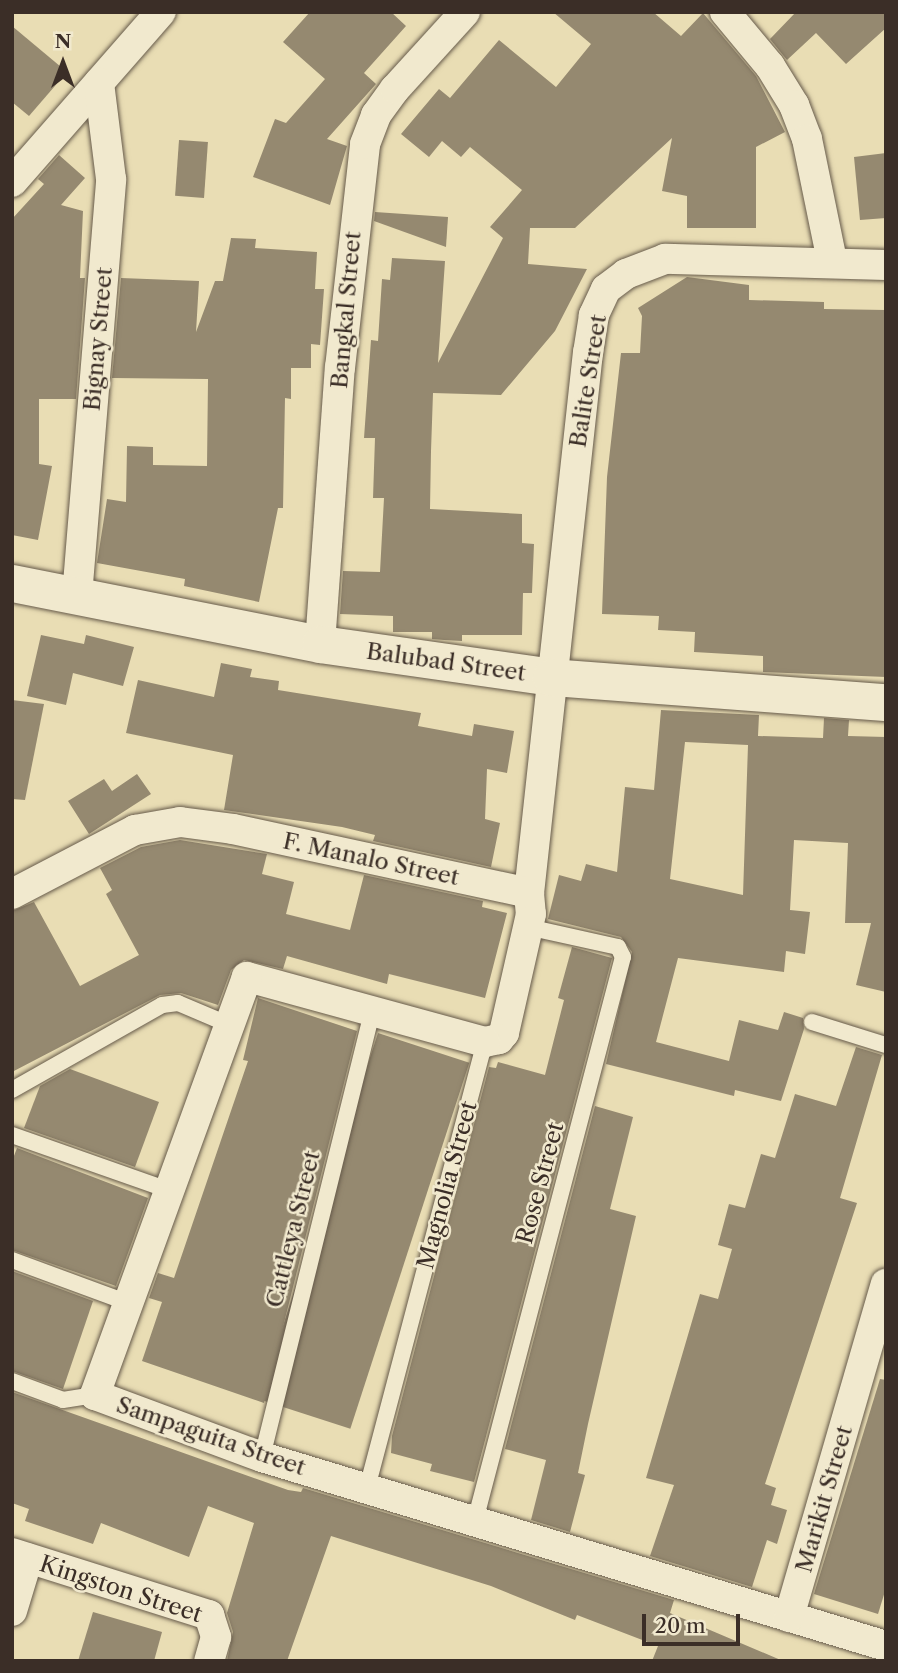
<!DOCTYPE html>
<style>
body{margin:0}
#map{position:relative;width:898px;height:1673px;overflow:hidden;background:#e9ddb4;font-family:"Libre Caslon Text",serif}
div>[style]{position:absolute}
.building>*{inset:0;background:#958970;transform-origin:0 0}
.roads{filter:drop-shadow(0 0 2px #665a4a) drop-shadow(0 0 2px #665a4a)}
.service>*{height:16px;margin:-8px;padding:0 8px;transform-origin:8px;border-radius:8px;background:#f1e9ce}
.minor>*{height:30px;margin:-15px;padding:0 15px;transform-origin:15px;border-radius:15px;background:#f1e9ce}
.tertiary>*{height:37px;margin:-18.5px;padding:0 18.5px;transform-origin:18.5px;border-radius:18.5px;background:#f1e9ce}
span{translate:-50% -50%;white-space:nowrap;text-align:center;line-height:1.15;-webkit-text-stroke:5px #f1e9ce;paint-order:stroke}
.street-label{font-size:23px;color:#3b2e27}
.frame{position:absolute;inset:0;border:14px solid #3b2e27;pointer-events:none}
.north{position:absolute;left:28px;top:28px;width:70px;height:70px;-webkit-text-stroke:5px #f1e9ce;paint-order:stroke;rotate:0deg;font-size:19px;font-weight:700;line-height:28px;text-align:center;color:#3b2e27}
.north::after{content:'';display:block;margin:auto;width:24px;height:32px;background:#3b2e27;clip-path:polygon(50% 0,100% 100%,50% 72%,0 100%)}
.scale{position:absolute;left:642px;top:1614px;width:98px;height:32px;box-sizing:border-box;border:4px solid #3b2e27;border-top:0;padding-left:9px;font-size:21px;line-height:24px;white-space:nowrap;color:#3b2e27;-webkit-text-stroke:5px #f1e9ce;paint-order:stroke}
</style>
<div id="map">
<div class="building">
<div style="clip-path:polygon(310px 12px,391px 12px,406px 26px,364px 73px,376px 84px,327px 139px,347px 146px,330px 205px,253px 177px,275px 119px,286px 123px,325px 79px,283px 42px)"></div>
<div style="clip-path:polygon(553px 12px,653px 12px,681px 36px,703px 13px,756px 76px,785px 132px,756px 147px,756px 228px,687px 228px,687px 196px,662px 191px,672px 138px,575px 228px,530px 228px,528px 264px,587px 269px,555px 331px,501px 395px,433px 393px,431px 451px,430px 509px,522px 514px,522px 543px,534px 544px,532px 593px,523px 593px,522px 635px,462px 635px,462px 641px,444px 640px,432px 639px,432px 632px,393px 632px,393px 616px,340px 614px,343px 571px,380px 572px,384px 498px,373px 498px,375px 438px,364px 438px,371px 340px,378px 341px,382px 279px,390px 280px,392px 258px,445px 261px,438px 363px,503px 238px,490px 227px,522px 190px,470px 147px,461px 157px,442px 141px,429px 157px,401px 134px,439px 89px,450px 98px,499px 40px,556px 87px,591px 44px)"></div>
<div style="clip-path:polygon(796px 12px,886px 12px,886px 28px,846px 64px,816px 33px,787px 60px,770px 39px)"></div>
<div style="clip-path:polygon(12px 26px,67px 72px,29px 116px,12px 102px)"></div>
<div style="left:179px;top:140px;width:29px;height:56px;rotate:4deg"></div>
<div style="clip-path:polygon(886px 153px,886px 218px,860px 220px,854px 157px)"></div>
<div style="clip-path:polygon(59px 155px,85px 178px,61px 205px,83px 211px,80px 278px,85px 278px,76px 399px,39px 399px,39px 464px,52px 466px,38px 540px,12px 535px,12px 219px,44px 184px,38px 179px)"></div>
<div style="clip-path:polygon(375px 212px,448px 217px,446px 247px,374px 221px)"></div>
<div style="clip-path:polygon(231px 238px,256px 239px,255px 248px,317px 252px,315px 289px,324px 289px,320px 345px,311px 344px,311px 368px,291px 368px,291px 399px,285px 398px,283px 508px,278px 508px,259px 602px,184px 586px,185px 579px,97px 563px,107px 499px,126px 502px,127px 446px,153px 447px,153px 465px,207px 466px,208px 379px,112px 378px,121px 278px,199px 281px,196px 332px,215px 281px,223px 281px)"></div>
<div style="clip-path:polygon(687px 277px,749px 285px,749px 300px,824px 302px,824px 309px,886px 310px,886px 677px,763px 672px,763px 656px,694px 652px,695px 632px,658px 630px,659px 616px,602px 614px,607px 477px,621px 353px,640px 353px,642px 316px,638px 308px)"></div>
<div style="clip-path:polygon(41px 635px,84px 644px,86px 635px,134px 647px,123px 686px,73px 673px,66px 705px,27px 696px)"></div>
<div style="clip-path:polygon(221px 663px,252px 669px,250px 677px,279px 681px,278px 690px,421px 713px,418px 726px,472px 736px,474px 724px,514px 731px,507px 773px,487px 769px,485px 819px,500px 823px,491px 867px,373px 841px,375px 835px,342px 827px,224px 810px,233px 755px,126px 733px,138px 680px,214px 697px)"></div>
<div style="clip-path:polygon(12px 700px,44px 704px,25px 800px,12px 799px)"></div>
<div style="clip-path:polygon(evenodd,661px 710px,759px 715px,758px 736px,823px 738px,824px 718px,849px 720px,848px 736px,886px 737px,886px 992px,856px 985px,871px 923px,845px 923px,848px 843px,794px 840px,790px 910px,810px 912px,805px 954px,786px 951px,784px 972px,678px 958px,656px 1042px,729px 1061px,739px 1020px,778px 1030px,784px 1012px,803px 1018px,804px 1029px,781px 1101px,735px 1090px,734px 1096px,606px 1064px,632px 952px,621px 937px,548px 919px,559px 875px,581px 881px,586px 864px,617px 872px,625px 787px,654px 790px,661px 710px,685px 742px,748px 745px,743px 895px,670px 879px,685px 742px)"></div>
<div style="clip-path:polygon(137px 774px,151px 794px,89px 834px,68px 801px,104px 779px,112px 791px)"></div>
<div style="clip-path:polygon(180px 840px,267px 854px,262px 874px,294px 882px,286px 914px,350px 930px,364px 875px,483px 901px,482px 907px,507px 913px,485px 998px,389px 974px,387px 984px,287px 956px,283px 969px,244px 960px,231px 970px,218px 1005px,181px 993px,160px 995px,12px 1072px,12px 911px,34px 902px,80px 986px,139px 955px,106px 894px,112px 890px,100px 868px,141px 847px)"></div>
<div style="clip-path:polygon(572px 947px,612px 958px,474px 1482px,430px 1471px,432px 1464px,391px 1453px,392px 1436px,489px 1067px,496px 1068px,498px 1062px,545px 1075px,564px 1000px,558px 998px)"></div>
<div style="clip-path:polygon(258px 998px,357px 1031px,264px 1403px,142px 1361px,162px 1302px,149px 1298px,158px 1273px,174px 1278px,248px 1061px,243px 1060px)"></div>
<div style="left:378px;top:1033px;width:96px;height:385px;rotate:18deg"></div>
<div style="clip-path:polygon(856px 1047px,882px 1055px,840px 1198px,857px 1203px,765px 1484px,776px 1488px,771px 1505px,787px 1510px,777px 1544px,767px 1540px,752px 1587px,650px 1556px,674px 1485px,646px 1478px,700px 1294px,718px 1299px,732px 1249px,718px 1245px,729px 1204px,745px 1208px,761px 1154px,775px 1158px,795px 1094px,836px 1106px)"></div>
<div style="clip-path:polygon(70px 1069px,159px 1102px,135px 1167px,24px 1128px,40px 1086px)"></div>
<div style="clip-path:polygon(595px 1106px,633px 1117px,610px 1209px,636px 1216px,588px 1424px,578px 1473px,585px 1475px,570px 1532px,531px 1520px,546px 1460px,505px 1449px)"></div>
<div style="clip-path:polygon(17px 1148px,148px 1198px,116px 1286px,12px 1250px,12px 1161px)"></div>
<div style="clip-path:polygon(12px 1271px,93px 1301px,63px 1389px,12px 1371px)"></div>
<div style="clip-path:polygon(880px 1379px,886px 1380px,886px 1588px,878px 1614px,814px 1594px)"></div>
<div style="clip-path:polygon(12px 1392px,288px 1490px,301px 1492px,303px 1488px,674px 1600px,670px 1613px,783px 1661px,652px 1661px,658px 1646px,577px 1615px,575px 1620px,491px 1586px,331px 1536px,287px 1661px,227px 1661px,233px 1632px,227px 1613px,254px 1523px,208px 1506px,189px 1557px,101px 1523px,93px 1544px,25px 1521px,29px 1509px,12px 1503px)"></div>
<div style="clip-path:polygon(93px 1612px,162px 1632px,154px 1661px,78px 1661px)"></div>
</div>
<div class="roads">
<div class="service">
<div style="left:812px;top:1022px;width:77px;rotate:17.3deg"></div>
<div style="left:12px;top:1090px;width:172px;rotate:-29.5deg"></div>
<div style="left:162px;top:1005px;width:16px;rotate:-7deg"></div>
<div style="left:178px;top:1003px;width:56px;rotate:22.9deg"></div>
<div style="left:12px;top:1135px;width:169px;rotate:19.4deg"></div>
<div style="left:12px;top:1260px;width:125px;rotate:20.2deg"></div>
<div style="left:12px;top:1381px;width:54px;rotate:20.4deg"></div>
<div style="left:63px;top:1400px;width:32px;rotate:-9deg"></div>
<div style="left:262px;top:1457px;width:457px;rotate:-76.1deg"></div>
<div style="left:367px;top:1488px;width:461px;rotate:-75.2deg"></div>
<div style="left:475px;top:1521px;width:583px;rotate:-75.3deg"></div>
<div style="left:623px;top:957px;width:11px;rotate:-117deg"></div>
<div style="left:618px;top:947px;width:92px;rotate:-167.5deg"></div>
</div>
<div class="minor">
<div style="left:725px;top:12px;width:70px;rotate:50.2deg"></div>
<div style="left:770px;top:66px;width:46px;rotate:58.4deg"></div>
<div style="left:794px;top:105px;width:36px;rotate:69deg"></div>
<div style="left:807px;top:139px;width:125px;rotate:78.4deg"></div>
<div style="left:12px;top:182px;width:226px;rotate:-48.8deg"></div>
<div style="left:886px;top:265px;width:221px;rotate:-178.4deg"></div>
<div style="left:665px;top:259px;width:42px;rotate:159deg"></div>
<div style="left:626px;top:274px;width:25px;rotate:143deg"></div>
<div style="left:606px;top:289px;width:29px;rotate:115deg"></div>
<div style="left:594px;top:315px;width:37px;rotate:99deg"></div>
<div style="left:588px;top:352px;width:544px;rotate:96.22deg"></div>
<div style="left:529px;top:893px;width:21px;rotate:85deg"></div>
<div style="left:531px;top:914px;width:122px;rotate:102.8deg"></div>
<div style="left:504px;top:1033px;width:8px;rotate:130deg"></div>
<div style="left:499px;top:1039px;width:14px;rotate:168deg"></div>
<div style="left:485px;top:1042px;width:247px;rotate:-164.7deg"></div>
<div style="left:247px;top:977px;width:445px;rotate:110deg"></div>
<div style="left:95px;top:1395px;width:178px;rotate:20.4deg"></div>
<div style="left:262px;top:1457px;width:652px;rotate:16.85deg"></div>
<div style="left:77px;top:596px;width:418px;rotate:-85.3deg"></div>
<div style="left:111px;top:179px;width:97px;rotate:-97.1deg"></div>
<div style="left:320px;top:644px;width:277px;rotate:-85.9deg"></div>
<div style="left:340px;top:368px;width:225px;rotate:-83.6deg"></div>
<div style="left:365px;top:144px;width:31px;rotate:-69deg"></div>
<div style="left:376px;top:115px;width:32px;rotate:-54deg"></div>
<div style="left:395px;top:89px;width:104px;rotate:-47.7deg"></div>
<div style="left:12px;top:894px;width:139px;rotate:-27.5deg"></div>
<div style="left:135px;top:830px;width:46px;rotate:-10.1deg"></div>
<div style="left:180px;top:822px;width:53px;rotate:7.5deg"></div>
<div style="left:233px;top:829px;width:303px;rotate:12.2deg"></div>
<div style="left:12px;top:1553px;width:207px;rotate:17.5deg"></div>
<div style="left:209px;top:1615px;width:23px;rotate:72deg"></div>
<div style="left:216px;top:1637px;width:25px;rotate:106deg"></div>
<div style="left:12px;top:1611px;width:55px;rotate:-73.2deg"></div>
<div style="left:789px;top:1617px;width:347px;rotate:-73.8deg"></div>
</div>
<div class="tertiary">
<div style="left:12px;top:583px;width:314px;rotate:11.2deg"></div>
<div style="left:320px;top:644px;width:233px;rotate:8.1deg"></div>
<div style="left:551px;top:677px;width:336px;rotate:4.3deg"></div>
</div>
</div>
<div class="street-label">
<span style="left:346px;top:310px;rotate:-85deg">Bangkal Street</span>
<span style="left:98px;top:339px;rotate:-85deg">Bignay Street</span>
<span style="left:588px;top:381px;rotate:-81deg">Balite Street</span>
<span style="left:446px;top:662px;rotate:8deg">Balubad Street</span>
<span style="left:371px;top:859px;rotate:12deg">F. Manalo Street</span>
<span style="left:540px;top:1183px;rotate:-75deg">Rose Street</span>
<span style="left:447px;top:1185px;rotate:-75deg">Magnolia Street</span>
<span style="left:293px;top:1229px;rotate:-76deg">Cattleya Street</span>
<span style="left:211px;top:1436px;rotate:19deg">Sampaguita Street</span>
<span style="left:824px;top:1499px;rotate:-74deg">Marikit Street</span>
<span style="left:121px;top:1589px;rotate:18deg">Kingston Street</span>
</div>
<div class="frame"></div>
<div class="north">N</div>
<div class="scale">20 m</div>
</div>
